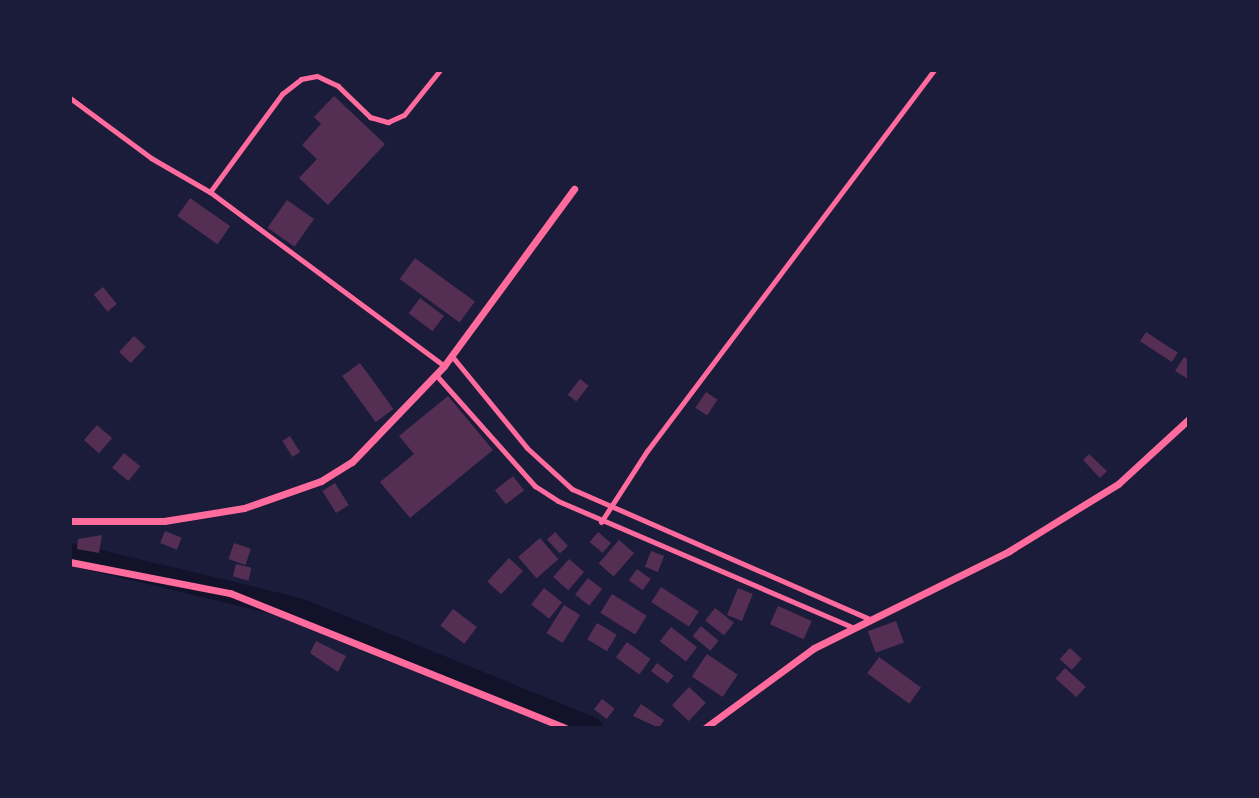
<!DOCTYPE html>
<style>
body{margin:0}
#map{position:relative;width:1259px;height:798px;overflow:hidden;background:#1b1b3a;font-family:"Open Sans",sans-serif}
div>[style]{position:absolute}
.river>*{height:22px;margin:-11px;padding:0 11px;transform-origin:11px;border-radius:11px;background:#12122b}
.building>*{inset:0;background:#542f53;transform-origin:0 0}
.minor>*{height:5px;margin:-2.5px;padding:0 2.5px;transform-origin:2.5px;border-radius:2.5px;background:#ff6b9d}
.tertiary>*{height:7px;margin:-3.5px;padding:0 3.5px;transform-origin:3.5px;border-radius:3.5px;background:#ff6b9d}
span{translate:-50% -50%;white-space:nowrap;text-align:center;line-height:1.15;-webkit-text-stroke:8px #1b1b3a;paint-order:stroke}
.frame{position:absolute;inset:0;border:72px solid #1b1b3a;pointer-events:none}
</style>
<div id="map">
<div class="river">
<div style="left:70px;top:554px;width:236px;rotate:13.5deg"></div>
<div style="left:299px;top:609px;width:316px;rotate:22.1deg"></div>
</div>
<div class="building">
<div style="clip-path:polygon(334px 96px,385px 144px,328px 205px,299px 178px,317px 159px,302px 145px,321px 124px,314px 117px)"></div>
<div style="left:190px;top:198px;width:49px;height:22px;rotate:35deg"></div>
<div style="left:287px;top:200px;width:33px;height:34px;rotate:35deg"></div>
<div style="left:415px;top:258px;width:74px;height:26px;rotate:36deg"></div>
<div style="left:103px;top:287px;width:22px;height:12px;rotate:51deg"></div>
<div style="left:420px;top:298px;width:30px;height:19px;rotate:37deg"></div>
<div style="left:1146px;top:332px;width:38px;height:11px;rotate:33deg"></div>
<div style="left:134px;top:336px;width:16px;height:22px;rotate:43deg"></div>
<div style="clip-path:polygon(1184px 357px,1189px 360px,1188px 379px,1175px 371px)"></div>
<div style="left:360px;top:363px;width:57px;height:22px;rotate:54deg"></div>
<div style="left:580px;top:379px;width:11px;height:20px;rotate:38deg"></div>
<div style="left:706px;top:392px;width:14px;height:19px;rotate:34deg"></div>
<div style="clip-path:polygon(448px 396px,493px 450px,410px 518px,380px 482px,414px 454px,399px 436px)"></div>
<div style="left:97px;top:425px;width:20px;height:20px;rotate:41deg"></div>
<div style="left:290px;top:436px;width:19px;height:9px;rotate:58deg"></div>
<div style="left:124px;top:453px;width:21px;height:19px;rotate:39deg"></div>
<div style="clip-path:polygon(1089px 454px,1107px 471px,1100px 478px,1083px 460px)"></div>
<div style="left:513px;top:476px;width:18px;height:23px;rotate:52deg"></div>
<div style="left:335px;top:483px;width:26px;height:15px;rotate:58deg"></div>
<div style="left:165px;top:531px;width:18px;height:13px;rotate:22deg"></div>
<div style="left:555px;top:532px;width:19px;height:11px;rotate:47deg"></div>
<div style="left:598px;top:532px;width:17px;height:13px;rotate:40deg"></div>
<div style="clip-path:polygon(102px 535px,99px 553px,77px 549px,78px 539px)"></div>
<div style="left:540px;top:538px;width:28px;height:29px;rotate:49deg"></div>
<div style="left:619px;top:540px;width:20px;height:31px;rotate:41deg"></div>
<div style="left:234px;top:543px;width:18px;height:17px;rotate:19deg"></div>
<div style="left:651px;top:551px;width:14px;height:17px;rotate:21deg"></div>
<div style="left:509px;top:558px;width:19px;height:32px;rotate:43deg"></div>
<div style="left:569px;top:559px;width:20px;height:24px;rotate:41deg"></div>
<div style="left:236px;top:564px;width:16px;height:13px;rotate:14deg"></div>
<div style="left:637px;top:569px;width:17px;height:14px;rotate:36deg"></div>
<div style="left:588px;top:578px;width:18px;height:21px;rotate:38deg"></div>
<div style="left:661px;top:587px;width:45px;height:18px;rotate:33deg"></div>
<div style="left:544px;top:588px;width:23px;height:21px;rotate:38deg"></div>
<div style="left:738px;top:588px;width:16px;height:29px;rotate:22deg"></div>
<div style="left:612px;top:594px;width:41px;height:22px;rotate:32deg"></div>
<div style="left:564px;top:605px;width:19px;height:33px;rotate:32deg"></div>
<div style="left:778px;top:606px;width:37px;height:20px;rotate:24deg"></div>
<div style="left:715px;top:608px;width:24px;height:16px;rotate:38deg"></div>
<div style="left:453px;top:609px;width:30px;height:21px;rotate:37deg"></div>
<div style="left:896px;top:621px;width:23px;height:30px;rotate:70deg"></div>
<div style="left:597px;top:623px;width:23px;height:19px;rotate:31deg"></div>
<div style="left:701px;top:626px;width:23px;height:13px;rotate:40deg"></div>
<div style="left:671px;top:627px;width:33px;height:18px;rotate:38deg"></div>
<div style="clip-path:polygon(316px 641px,346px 656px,338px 672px,310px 653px)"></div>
<div style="left:627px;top:642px;width:29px;height:19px;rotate:36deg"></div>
<div style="left:1070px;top:648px;width:16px;height:15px;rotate:43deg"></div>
<div style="left:707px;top:654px;width:37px;height:27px;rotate:34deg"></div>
<div style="left:879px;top:657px;width:52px;height:20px;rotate:36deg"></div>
<div style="left:657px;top:663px;width:21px;height:10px;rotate:37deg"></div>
<div style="left:1065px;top:668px;width:28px;height:14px;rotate:42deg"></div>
<div style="left:689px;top:687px;width:23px;height:25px;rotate:43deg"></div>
<div style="left:602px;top:699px;width:16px;height:13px;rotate:38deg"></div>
<div style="clip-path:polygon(641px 704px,664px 720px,659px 728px,633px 716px)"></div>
</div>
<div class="minor">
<div style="left:70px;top:98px;width:101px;rotate:36.5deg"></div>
<div style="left:151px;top:158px;width:68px;rotate:30deg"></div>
<div style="left:210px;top:192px;width:292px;rotate:36.6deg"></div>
<div style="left:210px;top:192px;width:122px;rotate:-53.7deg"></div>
<div style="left:282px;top:94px;width:24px;rotate:-38deg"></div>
<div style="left:301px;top:79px;width:16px;rotate:-11deg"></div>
<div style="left:317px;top:76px;width:23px;rotate:25deg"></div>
<div style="left:338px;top:86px;width:45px;rotate:44.1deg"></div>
<div style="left:370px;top:117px;width:19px;rotate:16deg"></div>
<div style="left:388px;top:122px;width:17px;rotate:-24deg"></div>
<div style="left:404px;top:115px;width:58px;rotate:-51.3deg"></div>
<div style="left:451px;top:355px;width:120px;rotate:50.7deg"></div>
<div style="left:527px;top:448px;width:61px;rotate:42.3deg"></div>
<div style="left:572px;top:489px;width:325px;rotate:23.6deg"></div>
<div style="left:436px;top:375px;width:149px;rotate:48.3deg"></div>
<div style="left:535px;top:486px;width:27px;rotate:33deg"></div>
<div style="left:558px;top:501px;width:323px;rotate:23.2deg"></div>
<div style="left:601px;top:522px;width:85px;rotate:-57.1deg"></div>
<div style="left:647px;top:451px;width:477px;rotate:-53deg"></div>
</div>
<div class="tertiary">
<div style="left:70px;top:521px;width:94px"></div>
<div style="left:164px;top:521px;width:81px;rotate:-9.2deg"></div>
<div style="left:244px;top:508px;width:82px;rotate:-19.3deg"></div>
<div style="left:321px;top:481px;width:36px;rotate:-32deg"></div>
<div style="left:352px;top:462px;width:133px;rotate:-46.2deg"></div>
<div style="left:444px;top:366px;width:220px;rotate:-53.7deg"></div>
<div style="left:70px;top:562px;width:163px;rotate:11deg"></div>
<div style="left:230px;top:593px;width:361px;rotate:21.9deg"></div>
<div style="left:705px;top:728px;width:135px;rotate:-36.3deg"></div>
<div style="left:814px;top:648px;width:218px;rotate:-26.4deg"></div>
<div style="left:1009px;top:551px;width:128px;rotate:-31.6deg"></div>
<div style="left:1118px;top:484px;width:96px;rotate:-42.5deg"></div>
</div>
<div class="frame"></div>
</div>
